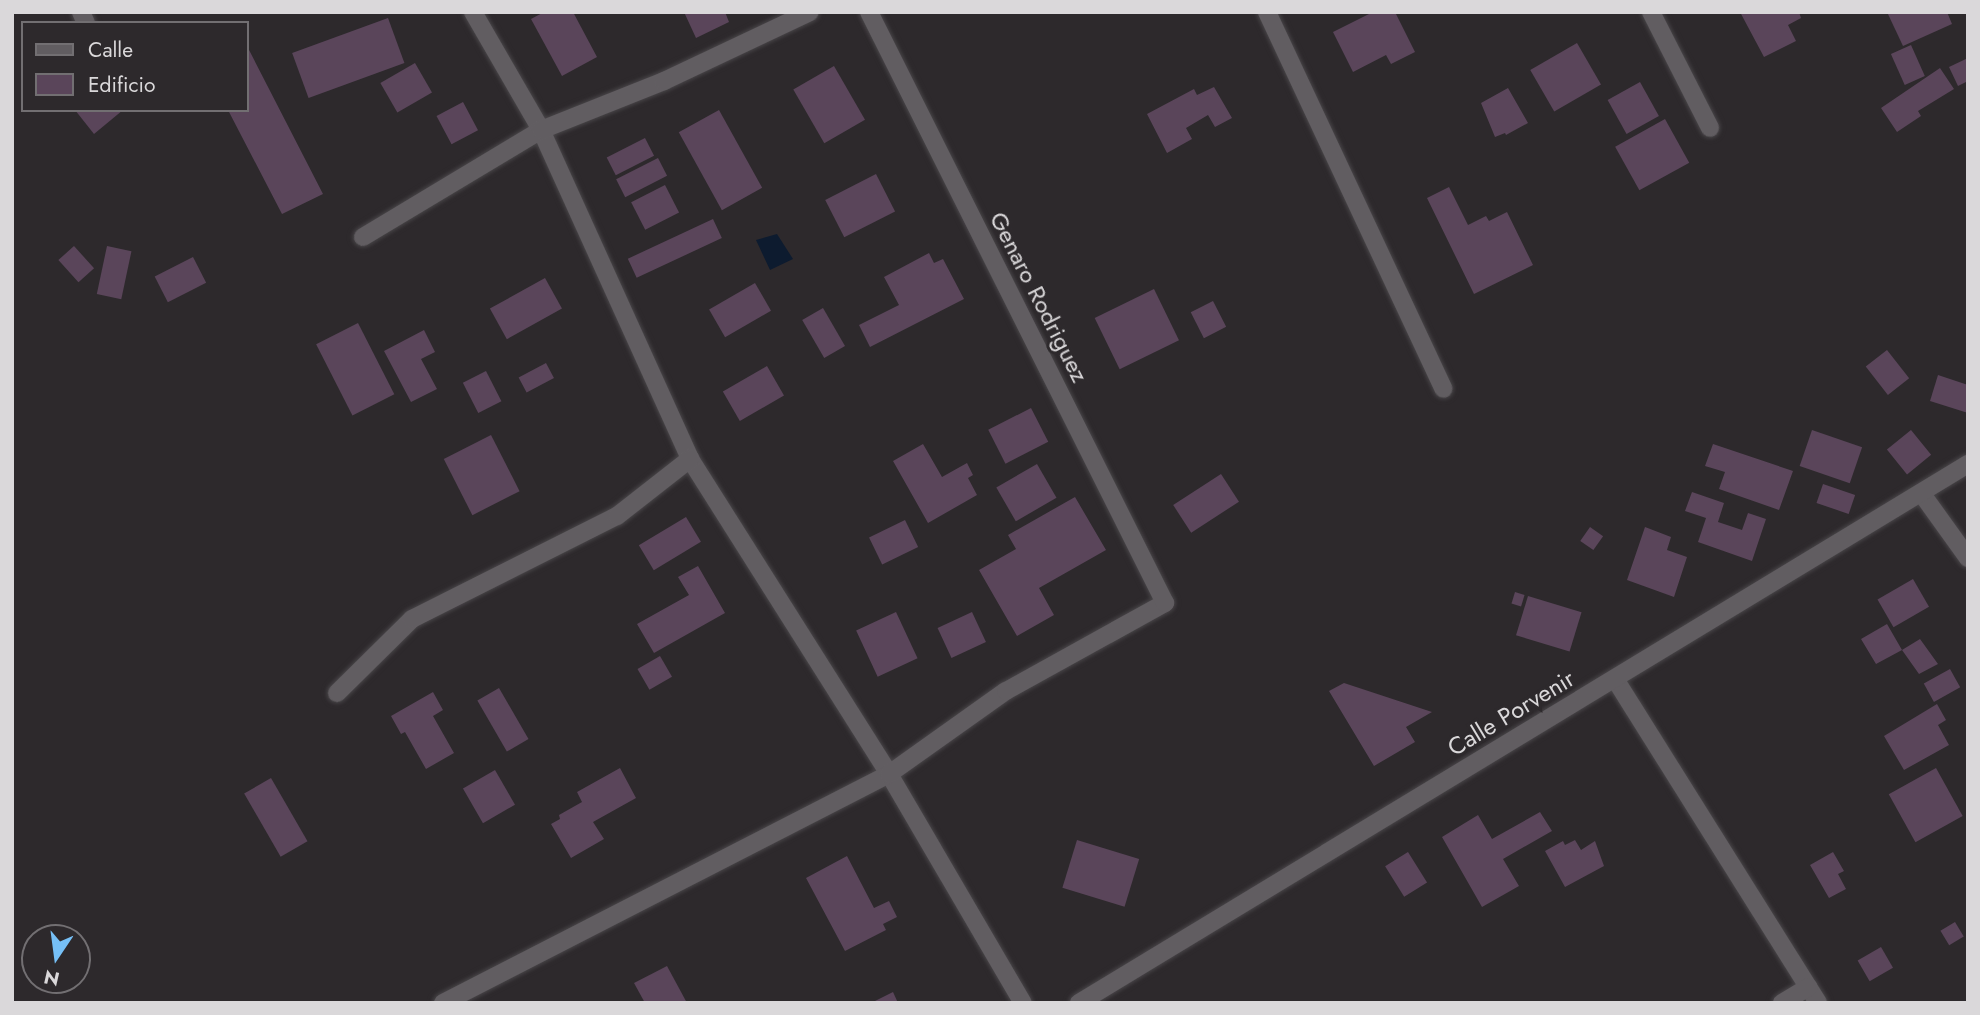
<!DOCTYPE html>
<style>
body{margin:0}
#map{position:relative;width:1980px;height:1015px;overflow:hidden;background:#2d292c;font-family:Jost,sans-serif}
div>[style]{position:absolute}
.water>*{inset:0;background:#0d1b2f}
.building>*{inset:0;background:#5a455a;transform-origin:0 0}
.roads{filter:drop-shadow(0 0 2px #484548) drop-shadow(0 0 2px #484548)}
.minor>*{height:18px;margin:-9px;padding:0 9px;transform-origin:9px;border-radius:9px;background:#615d61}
span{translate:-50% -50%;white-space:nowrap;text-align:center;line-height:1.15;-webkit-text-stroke:6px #2d292c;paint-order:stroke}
.street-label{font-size:24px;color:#dad8da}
.frame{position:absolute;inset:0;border:14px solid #dad8da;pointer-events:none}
.legend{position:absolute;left:21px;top:21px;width:228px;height:91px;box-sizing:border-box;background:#2d292c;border:2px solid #726f72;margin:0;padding:9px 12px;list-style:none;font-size:21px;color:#dad8da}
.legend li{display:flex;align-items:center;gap:14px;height:35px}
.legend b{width:35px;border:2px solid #726f72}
.north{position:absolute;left:21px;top:924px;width:70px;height:70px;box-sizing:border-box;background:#2d292c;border:2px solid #726f72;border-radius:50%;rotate:193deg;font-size:19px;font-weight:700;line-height:28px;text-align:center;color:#dad8da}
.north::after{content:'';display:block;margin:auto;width:24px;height:32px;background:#76c0f7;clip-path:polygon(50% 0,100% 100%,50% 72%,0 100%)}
</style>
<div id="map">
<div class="water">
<div style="clip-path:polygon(777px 234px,793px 259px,770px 270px,756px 240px)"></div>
</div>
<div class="building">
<div style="clip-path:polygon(544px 12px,573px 12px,597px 57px,562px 76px,531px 19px)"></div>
<div style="clip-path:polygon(684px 12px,725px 12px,729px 22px,696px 38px)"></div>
<div style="clip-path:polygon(1373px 12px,1395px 12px,1415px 52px,1391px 64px,1386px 55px,1353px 72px,1333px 32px)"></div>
<div style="clip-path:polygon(1740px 12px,1799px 12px,1801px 18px,1788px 25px,1796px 41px,1764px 57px)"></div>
<div style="clip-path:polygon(1887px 12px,1947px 12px,1952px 24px,1903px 46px)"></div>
<div style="left:388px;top:18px;width:48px;height:102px;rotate:70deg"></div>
<div style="left:1577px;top:43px;width:48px;height:54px;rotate:60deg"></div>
<div style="left:1911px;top:45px;width:34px;height:22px;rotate:66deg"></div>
<div style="clip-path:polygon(247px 46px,323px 194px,282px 214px,228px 110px,247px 110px)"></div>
<div style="clip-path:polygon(1968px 58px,1968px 81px,1958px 86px,1949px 67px)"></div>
<div style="left:415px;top:63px;width:34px;height:40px;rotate:60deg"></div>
<div style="left:834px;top:66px;width:62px;height:47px;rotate:60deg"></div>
<div style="clip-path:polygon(1940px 68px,1954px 89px,1918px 111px,1921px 116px,1897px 132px,1881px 108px)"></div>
<div style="left:1640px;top:82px;width:39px;height:37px;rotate:61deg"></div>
<div style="clip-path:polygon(1214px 87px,1232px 118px,1215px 127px,1208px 115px,1186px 128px,1192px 139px,1167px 153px,1147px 114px,1194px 89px,1197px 95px)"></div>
<div style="clip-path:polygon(1508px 88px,1528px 123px,1506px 135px,1505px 133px,1495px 137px,1481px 103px)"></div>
<div style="left:463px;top:102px;width:32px;height:30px;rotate:62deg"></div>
<div style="clip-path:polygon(75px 110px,123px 110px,94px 134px)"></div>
<div style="left:719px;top:110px;width:89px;height:46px;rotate:61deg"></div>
<div style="left:1665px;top:119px;width:50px;height:57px;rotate:61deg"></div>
<div style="left:645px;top:138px;width:20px;height:43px;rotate:63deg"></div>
<div style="left:658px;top:158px;width:20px;height:47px;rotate:63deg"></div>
<div style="left:876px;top:174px;width:42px;height:57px;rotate:63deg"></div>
<div style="left:665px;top:185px;width:31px;height:38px;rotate:63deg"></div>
<div style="clip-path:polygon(1449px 187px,1468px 225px,1486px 216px,1489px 221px,1507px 212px,1533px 265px,1474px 294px,1427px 198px)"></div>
<div style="left:713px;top:219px;width:21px;height:94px;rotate:65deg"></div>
<div style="left:74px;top:246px;width:30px;height:21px;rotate:48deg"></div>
<div style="left:107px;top:246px;width:25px;height:49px;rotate:12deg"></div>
<div style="clip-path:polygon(929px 253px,934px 263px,943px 259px,964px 299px,870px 347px,859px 325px,899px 305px,884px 277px)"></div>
<div style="left:193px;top:257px;width:29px;height:43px;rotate:63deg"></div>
<div style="left:545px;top:278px;width:35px;height:63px;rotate:61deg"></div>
<div style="left:755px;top:283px;width:32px;height:53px;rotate:60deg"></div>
<div style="left:1154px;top:289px;width:57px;height:66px;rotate:64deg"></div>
<div style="left:1213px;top:301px;width:29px;height:25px;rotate:63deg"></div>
<div style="left:823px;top:308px;width:44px;height:24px;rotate:60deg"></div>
<div style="left:358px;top:323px;width:80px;height:47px;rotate:63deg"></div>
<div style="clip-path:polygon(424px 330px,435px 352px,421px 359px,437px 389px,411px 402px,384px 351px)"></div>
<div style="left:1887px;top:350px;width:36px;height:27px;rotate:52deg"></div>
<div style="left:546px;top:363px;width:17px;height:31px;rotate:62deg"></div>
<div style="left:767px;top:366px;width:34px;height:51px;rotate:60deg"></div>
<div style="left:486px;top:371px;width:34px;height:26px;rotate:63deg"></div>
<div style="clip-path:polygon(1938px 375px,1968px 385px,1968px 413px,1930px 401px)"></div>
<div style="left:1031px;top:408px;width:38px;height:48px;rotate:63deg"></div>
<div style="left:1812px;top:430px;width:53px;height:38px;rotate:19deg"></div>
<div style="left:1911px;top:430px;width:32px;height:31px;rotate:51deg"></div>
<div style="left:491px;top:435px;width:63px;height:53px;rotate:63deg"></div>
<div style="clip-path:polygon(923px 444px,942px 477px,967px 463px,973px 475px,968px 478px,977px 495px,928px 523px,893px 461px)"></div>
<div style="clip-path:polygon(1713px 444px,1793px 471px,1779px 510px,1719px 489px,1725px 472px,1705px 466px)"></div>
<div style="left:1037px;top:464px;width:39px;height:47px;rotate:60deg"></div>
<div style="left:1221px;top:474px;width:33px;height:57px;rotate:57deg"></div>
<div style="left:1823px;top:484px;width:34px;height:20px;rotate:19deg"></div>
<div style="clip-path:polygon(1692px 492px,1724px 503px,1718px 522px,1742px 530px,1748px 513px,1766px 519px,1752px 561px,1698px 542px,1706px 518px,1685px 511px)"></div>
<div style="clip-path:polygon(1075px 497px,1106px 550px,1039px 588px,1054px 615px,1017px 636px,979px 570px,1016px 549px,1008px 535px)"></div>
<div style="left:686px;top:517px;width:29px;height:55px;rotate:59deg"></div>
<div style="left:905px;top:520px;width:30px;height:40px;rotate:64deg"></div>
<div style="left:1590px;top:527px;width:16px;height:17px;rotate:35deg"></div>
<div style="clip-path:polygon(1645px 527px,1671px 537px,1667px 550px,1687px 557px,1674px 597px,1627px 580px)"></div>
<div style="clip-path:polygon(698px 566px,725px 613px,654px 653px,637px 624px,689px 595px,678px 577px)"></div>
<div style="left:1913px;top:579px;width:32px;height:41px;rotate:60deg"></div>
<div style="left:1515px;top:592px;width:10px;height:12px;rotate:17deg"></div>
<div style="left:1528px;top:596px;width:56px;height:41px;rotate:17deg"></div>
<div style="left:896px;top:612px;width:51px;height:44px;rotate:65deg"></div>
<div style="left:972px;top:612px;width:33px;height:38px;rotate:65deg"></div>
<div style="clip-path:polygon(1887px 624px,1902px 650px,1920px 639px,1938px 664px,1919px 674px,1902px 650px,1876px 664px,1861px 639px)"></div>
<div style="left:660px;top:656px;width:24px;height:26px;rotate:60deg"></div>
<div style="left:1950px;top:669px;width:21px;height:30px;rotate:61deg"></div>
<div style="clip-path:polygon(1344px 683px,1432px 712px,1406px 727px,1415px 742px,1374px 766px,1329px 691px)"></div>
<div style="left:499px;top:688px;width:59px;height:25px;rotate:60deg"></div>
<div style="clip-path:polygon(433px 692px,443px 710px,433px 716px,454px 753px,426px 769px,405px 732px,401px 734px,391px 716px)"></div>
<div style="clip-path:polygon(1937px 704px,1946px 720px,1938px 725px,1949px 745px,1904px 770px,1884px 736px)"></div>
<div style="clip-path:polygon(620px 768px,636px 798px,593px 822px,604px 839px,571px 858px,551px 824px,560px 819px,559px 815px,582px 802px,577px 792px)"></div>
<div style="left:1936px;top:768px;width:55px;height:54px;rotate:61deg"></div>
<div style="left:495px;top:770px;width:40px;height:37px;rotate:60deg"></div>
<div style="left:271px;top:778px;width:73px;height:31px;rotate:60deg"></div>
<div style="clip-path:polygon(1540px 812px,1552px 831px,1503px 859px,1519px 886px,1482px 907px,1442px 837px,1478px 815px,1492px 839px)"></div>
<div style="left:1077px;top:840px;width:65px;height:50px;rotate:17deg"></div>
<div style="clip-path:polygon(1575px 840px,1581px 850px,1595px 841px,1604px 866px,1565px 887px,1545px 851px,1563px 841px,1565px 845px)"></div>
<div style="left:1408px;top:852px;width:36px;height:27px;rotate:58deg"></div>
<div style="clip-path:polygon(1833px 852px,1844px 871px,1838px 874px,1846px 889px,1829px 898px,1810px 865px)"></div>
<div style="clip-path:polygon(847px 856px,874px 908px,889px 901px,897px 917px,883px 924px,886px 930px,845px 951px,806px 878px)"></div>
<div style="left:1955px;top:922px;width:17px;height:17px;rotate:59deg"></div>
<div style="left:1881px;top:947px;width:24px;height:27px;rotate:60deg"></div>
<div style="clip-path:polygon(667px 966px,687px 1003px,645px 1003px,634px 983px)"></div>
<div style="clip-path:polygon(893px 992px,898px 1003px,871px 1003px)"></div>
</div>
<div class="roads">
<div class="minor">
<div style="left:81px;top:12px;width:12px;rotate:66deg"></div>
<div style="left:473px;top:12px;width:136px;rotate:60deg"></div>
<div style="left:541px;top:130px;width:361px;rotate:65.6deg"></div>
<div style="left:690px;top:459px;width:373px;rotate:57.7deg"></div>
<div style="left:889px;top:774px;width:265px;rotate:59.7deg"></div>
<div style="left:1267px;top:12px;width:416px;rotate:64.9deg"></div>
<div style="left:1651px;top:12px;width:130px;rotate:63deg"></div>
<div style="left:363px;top:237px;width:208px;rotate:-31deg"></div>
<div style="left:541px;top:130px;width:132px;rotate:-21.7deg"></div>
<div style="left:664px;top:81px;width:161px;rotate:-25.3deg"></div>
<div style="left:1922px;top:494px;width:79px;rotate:54.3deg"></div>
<div style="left:1615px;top:679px;width:382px;rotate:57.9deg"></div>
<div style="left:337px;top:693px;width:105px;rotate:-44.6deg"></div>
<div style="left:412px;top:619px;width:229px;rotate:-26.7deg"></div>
<div style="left:617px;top:516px;width:93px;rotate:-38deg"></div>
<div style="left:443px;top:1003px;width:501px;rotate:-27.18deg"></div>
<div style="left:889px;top:774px;width:143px;rotate:-35.4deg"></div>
<div style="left:1006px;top:691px;width:182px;rotate:-29deg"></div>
<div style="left:1165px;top:603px;width:661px;rotate:-116.6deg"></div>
<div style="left:1079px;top:1003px;width:1040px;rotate:-31.23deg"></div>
<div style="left:1782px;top:1003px;width:31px;rotate:-31deg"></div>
</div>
</div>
<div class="street-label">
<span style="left:1039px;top:297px;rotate:63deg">Genaro Rodriguez</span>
<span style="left:1511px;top:713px;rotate:-31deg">Calle Porvenir</span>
</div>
<div class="frame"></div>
<ul class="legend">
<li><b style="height:9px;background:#615d61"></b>Calle</li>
<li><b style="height:19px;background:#5a455a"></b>Edificio</li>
</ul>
<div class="north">N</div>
</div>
